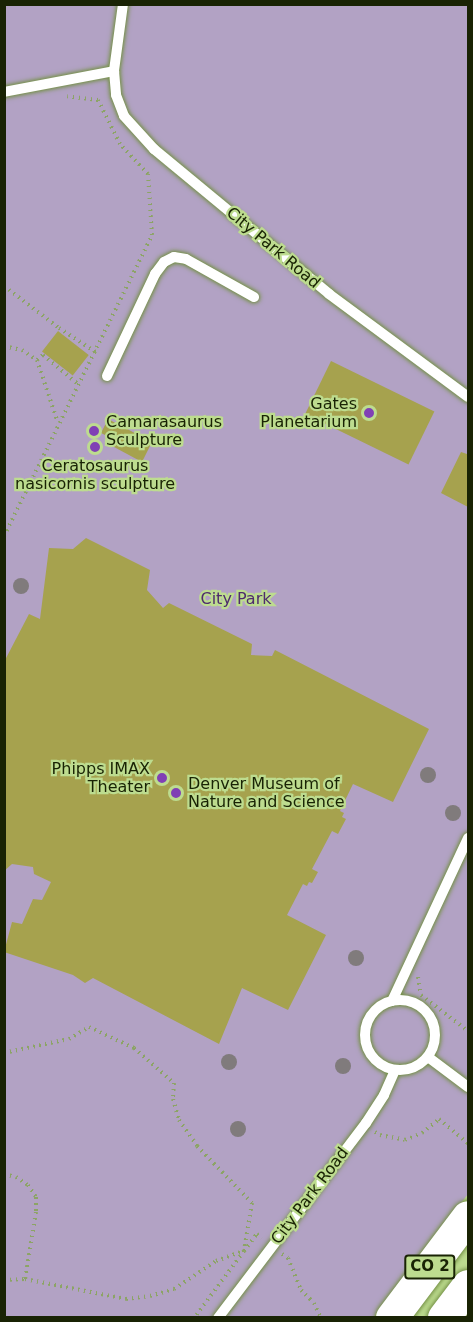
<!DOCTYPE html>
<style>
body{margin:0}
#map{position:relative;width:473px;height:1322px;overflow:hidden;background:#bddc8f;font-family:"DejaVu Sans",sans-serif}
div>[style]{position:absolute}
.green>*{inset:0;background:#b2a2c4}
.building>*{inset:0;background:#a6a24e;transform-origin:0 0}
.path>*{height:4px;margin-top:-2px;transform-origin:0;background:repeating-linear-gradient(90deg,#8ca465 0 1.5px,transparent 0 6px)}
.roads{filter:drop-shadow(0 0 2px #749046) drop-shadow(0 0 2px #749046)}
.lane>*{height:10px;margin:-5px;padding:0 5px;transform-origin:5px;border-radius:5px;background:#fff}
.lane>.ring{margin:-5px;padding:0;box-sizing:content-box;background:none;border:10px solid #fff;border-radius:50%}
.primary>*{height:32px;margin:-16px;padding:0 16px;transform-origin:16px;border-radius:16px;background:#fff}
.trees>*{width:16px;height:16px;margin:-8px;border-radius:50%;background:#807b7c}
.dots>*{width:16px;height:16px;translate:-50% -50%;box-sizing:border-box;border:3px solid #bddc8f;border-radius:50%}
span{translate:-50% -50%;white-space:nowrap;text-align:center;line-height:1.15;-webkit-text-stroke:4.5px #bddc8f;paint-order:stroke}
.shield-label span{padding:2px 4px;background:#bddc8f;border:2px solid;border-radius:4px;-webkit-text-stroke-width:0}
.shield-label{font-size:15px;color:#192304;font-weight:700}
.street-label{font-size:16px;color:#192304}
.poi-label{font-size:16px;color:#192304}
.right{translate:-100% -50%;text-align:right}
.left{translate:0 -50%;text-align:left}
.park-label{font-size:16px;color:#4e2b6d}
.frame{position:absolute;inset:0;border:6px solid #192304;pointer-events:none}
</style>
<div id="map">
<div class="green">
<div style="clip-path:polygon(5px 5px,468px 5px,468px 1194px,374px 1317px,5px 1318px)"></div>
</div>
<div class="building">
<div style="left:58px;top:331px;width:39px;height:26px;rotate:38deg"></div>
<div style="left:331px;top:361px;width:115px;height:59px;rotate:26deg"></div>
<div style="clip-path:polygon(108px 419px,152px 442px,142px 462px,114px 447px,117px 441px,101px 433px)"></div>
<div style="clip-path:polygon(468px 451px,468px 507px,441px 493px,461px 452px,467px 454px)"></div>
<div style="clip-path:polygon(86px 538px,150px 570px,147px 590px,163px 608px,169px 603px,252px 644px,251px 655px,272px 656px,275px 650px,429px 729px,393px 802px,353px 784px,340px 811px,344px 813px,342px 817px,346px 819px,338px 834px,332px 831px,312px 869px,318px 872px,312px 883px,309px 882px,307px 886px,303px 884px,287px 915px,326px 935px,288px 1010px,242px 988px,219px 1044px,93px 978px,85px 983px,73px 975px,4px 952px,12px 922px,22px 924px,33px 899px,42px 900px,51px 882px,34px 874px,33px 867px,12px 864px,4px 871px,4px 662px,29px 614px,40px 619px,49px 548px,73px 549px)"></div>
</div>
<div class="path">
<div style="left:4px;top:286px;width:69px;rotate:37.4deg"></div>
<div style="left:59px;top:328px;width:45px;rotate:33.3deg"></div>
<div style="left:4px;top:346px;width:18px;rotate:13deg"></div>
<div style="left:22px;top:350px;width:18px;rotate:34deg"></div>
<div style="left:37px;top:360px;width:66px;rotate:71.6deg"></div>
<div style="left:37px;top:360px;width:8px;rotate:-40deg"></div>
<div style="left:43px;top:355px;width:47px;rotate:39.8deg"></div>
<div style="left:4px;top:536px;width:335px;rotate:-63.8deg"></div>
<div style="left:152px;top:235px;width:61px;rotate:-93.8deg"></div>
<div style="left:148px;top:174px;width:41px;rotate:-133deg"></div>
<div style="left:120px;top:144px;width:49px;rotate:-116.6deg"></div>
<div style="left:98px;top:100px;width:31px;rotate:-173deg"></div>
<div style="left:418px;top:977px;width:18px;rotate:81deg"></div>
<div style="left:421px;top:995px;width:59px;rotate:37.5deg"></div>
<div style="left:4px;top:1053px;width:66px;rotate:-12.2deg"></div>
<div style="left:69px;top:1039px;width:23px;rotate:-31deg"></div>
<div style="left:89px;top:1027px;width:50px;rotate:25deg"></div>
<div style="left:134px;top:1048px;width:53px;rotate:41.2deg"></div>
<div style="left:174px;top:1083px;width:16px;rotate:94deg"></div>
<div style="left:173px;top:1099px;width:22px;rotate:74deg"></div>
<div style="left:179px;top:1120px;width:32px;rotate:55deg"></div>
<div style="left:197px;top:1146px;width:79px;rotate:46deg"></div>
<div style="left:252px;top:1203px;width:49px;rotate:99.5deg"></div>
<div style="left:244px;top:1251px;width:84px;rotate:126.7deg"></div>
<div style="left:375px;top:1132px;width:6px;rotate:31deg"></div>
<div style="left:380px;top:1135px;width:25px;rotate:11deg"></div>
<div style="left:405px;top:1140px;width:18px;rotate:-22deg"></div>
<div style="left:422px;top:1133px;width:22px;rotate:-39deg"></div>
<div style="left:439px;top:1119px;width:38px;rotate:40deg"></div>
<div style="left:4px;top:1174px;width:12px;rotate:14deg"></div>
<div style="left:16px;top:1177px;width:14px;rotate:34deg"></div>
<div style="left:28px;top:1185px;width:14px;rotate:56deg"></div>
<div style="left:36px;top:1197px;width:15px;rotate:90deg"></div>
<div style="left:36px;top:1212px;width:68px;rotate:99.3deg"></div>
<div style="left:282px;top:1254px;width:7px;rotate:34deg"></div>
<div style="left:288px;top:1258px;width:35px;rotate:68deg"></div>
<div style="left:301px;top:1290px;width:18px;rotate:45deg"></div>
<div style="left:314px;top:1303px;width:17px;rotate:65deg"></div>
<div style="left:4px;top:1280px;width:21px;rotate:-3deg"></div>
<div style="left:25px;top:1279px;width:103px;rotate:11.2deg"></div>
<div style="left:126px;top:1299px;width:24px;rotate:-7deg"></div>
<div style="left:150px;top:1296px;width:25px;rotate:-16deg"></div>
<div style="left:174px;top:1289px;width:50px;rotate:-33.7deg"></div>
<div style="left:216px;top:1261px;width:30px;rotate:-20deg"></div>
<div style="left:244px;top:1251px;width:21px;rotate:-53deg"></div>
<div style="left:257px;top:1234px;width:6px;rotate:39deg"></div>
</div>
<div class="roads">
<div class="lane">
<div style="left:123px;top:4px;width:68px;rotate:97.7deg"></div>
<div style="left:114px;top:71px;width:24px;rotate:85deg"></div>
<div style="left:116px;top:95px;width:22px;rotate:69deg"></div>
<div style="left:124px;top:116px;width:45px;rotate:47.7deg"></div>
<div style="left:154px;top:149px;width:227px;rotate:39.6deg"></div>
<div style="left:329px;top:294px;width:173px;rotate:36.5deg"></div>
<div style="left:4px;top:92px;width:112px;rotate:-10.8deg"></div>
<div style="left:107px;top:376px;width:113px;rotate:-64.8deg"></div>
<div style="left:155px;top:274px;width:15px;rotate:-53deg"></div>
<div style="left:164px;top:262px;width:11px;rotate:-27deg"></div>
<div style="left:174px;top:257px;width:12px;rotate:9deg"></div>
<div style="left:186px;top:259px;width:78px;rotate:29.2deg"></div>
<div class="ring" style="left:365px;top:1000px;width:60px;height:60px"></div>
<div style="left:392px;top:1001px;width:180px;rotate:-65deg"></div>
<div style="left:428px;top:1057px;width:50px;rotate:36.9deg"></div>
<div style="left:218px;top:1318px;width:245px;rotate:-52.8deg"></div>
<div style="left:366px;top:1123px;width:33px;rotate:-57deg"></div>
<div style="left:384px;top:1095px;width:27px;rotate:-66deg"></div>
</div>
<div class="primary">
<div style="left:392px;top:1318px;width:126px;rotate:-53deg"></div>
<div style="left:444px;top:1318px;width:40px;rotate:-53deg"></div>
</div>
</div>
<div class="trees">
<div style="left:21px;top:586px"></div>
<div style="left:428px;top:775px"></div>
<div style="left:453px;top:813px"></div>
<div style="left:356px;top:958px"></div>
<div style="left:229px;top:1062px"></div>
<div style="left:343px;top:1066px"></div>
<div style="left:238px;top:1129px"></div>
</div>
<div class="dots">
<div style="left:369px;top:413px;background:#8040b5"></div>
<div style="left:94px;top:431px;background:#8040b5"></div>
<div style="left:95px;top:447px;background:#8040b5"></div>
<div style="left:162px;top:778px;background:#8040b5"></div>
<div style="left:176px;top:793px;background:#8040b5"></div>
</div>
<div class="shield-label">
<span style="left:430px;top:1267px">CO 2</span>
</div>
<div class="street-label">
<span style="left:273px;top:248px;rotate:40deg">City Park Road</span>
<span style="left:310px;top:1196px;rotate:-53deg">City Park Road</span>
</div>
<div class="poi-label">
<span class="right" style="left:357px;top:413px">Gates<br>Planetarium</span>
<span class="left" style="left:106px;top:431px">Camarasaurus<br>Sculpture</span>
<span style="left:95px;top:475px">Ceratosaurus<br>nasicornis sculpture</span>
<span class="right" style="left:150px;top:778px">Phipps IMAX<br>Theater</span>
<span class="left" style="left:188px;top:793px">Denver Museum of<br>Nature and Science</span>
</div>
<div class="park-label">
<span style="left:236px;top:599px">City Park</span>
</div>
<div class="frame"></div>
</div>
